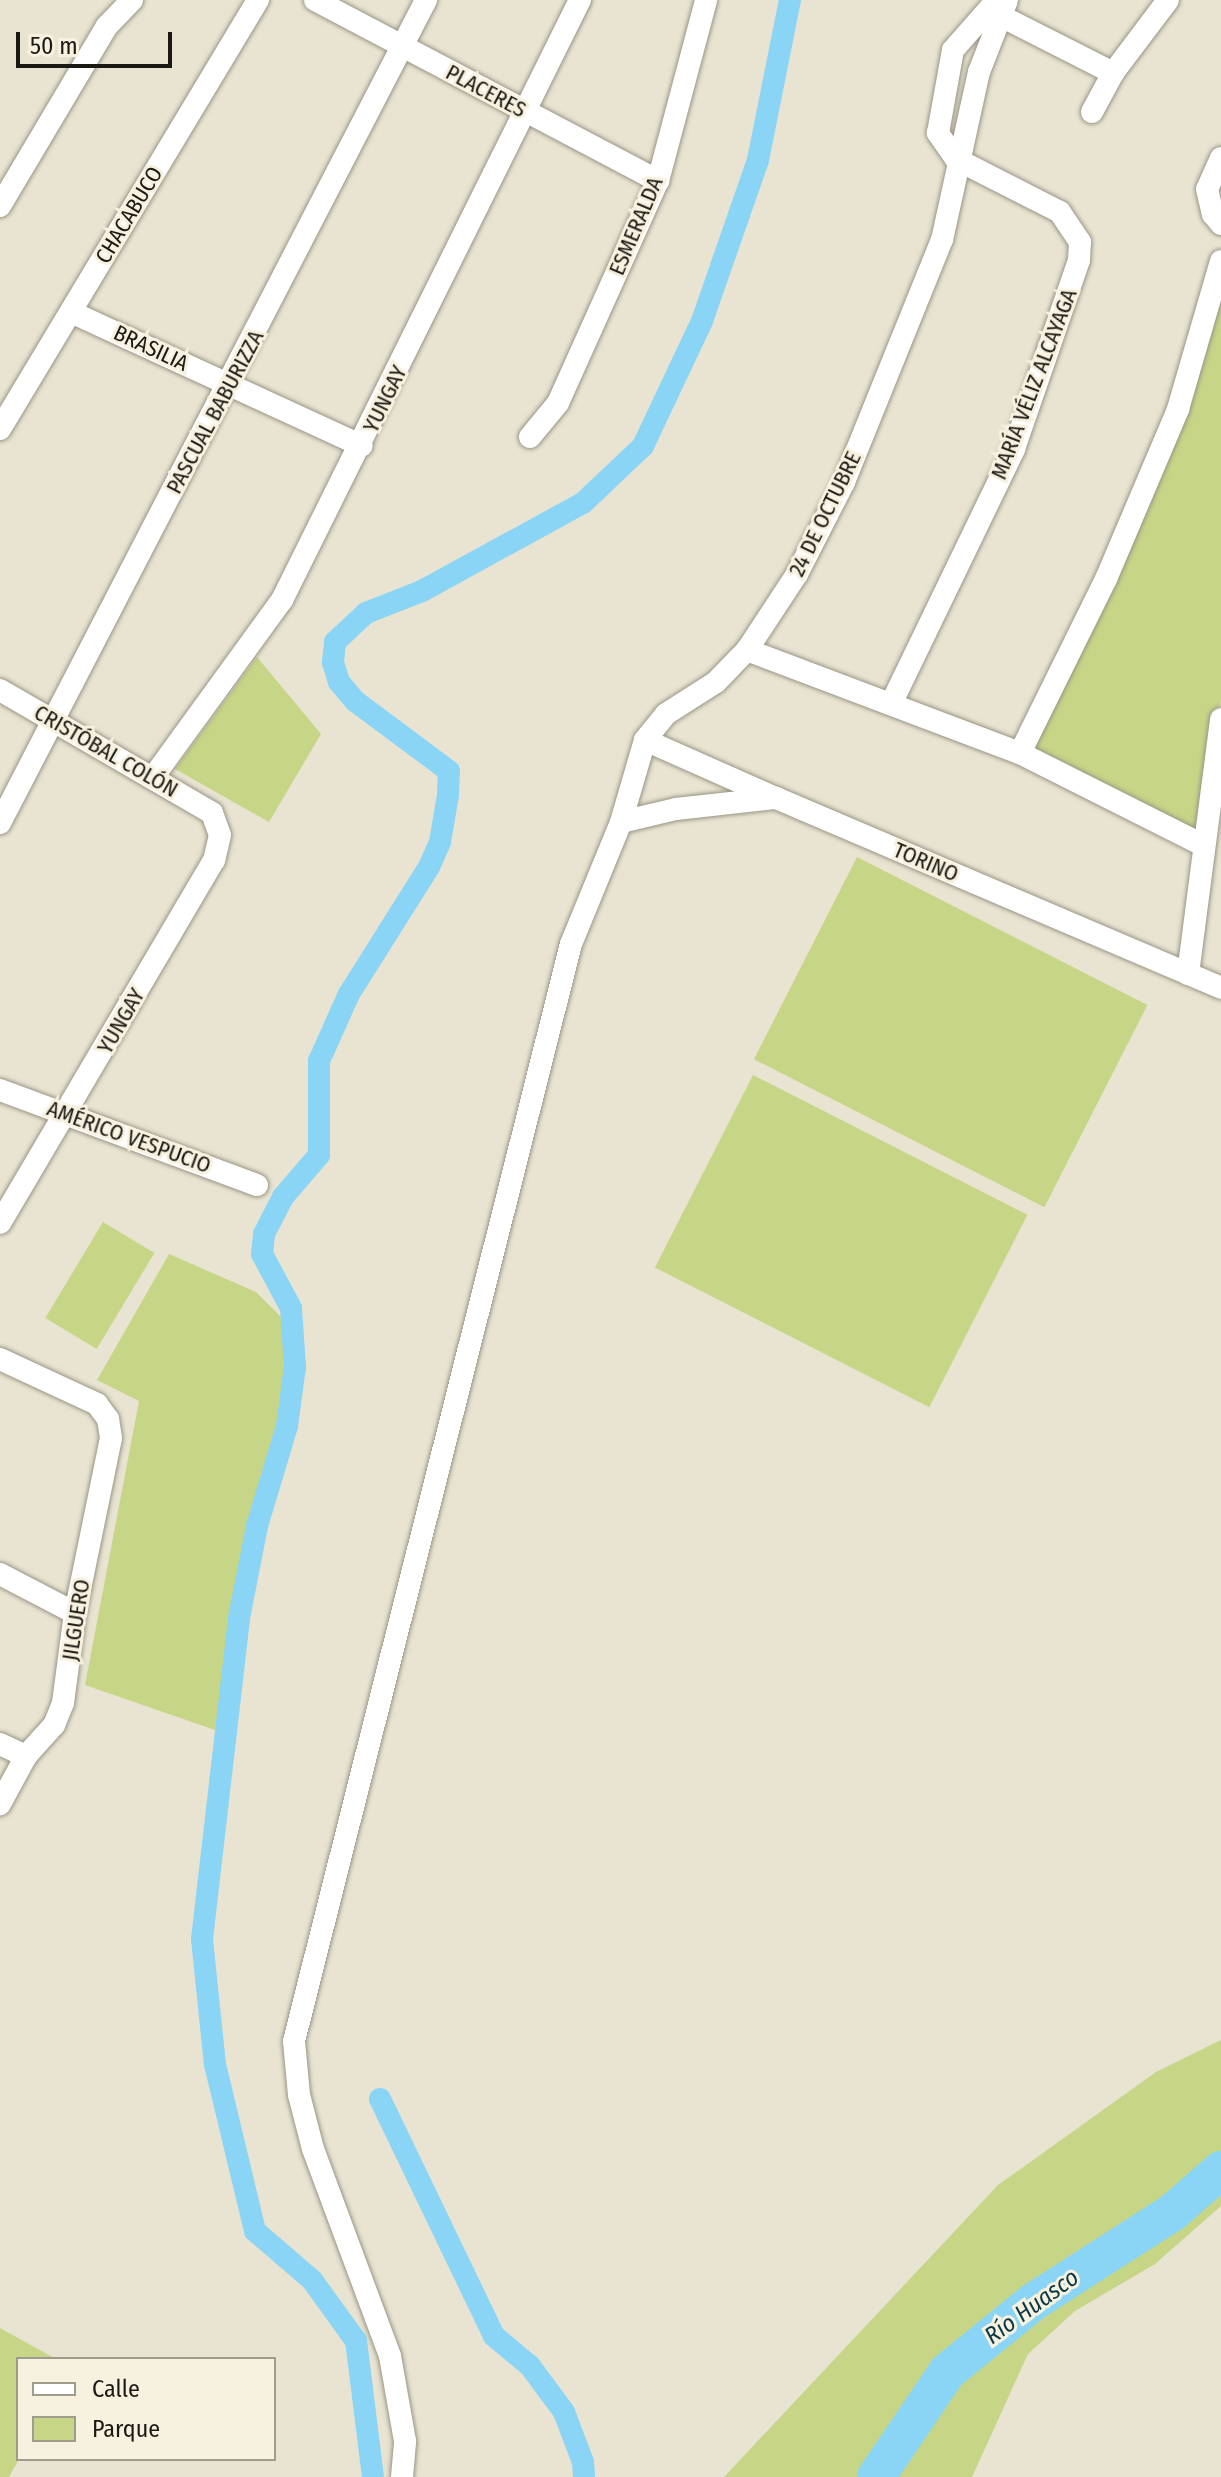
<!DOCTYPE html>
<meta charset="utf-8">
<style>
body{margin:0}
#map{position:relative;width:1221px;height:2477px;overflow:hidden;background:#e9e4d2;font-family:"Fira Sans Condensed",sans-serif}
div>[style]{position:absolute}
.green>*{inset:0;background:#c7d587;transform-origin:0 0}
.canal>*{height:22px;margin:-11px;padding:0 11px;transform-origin:11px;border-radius:11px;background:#8ad5f6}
.river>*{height:38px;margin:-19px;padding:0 19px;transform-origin:19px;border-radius:19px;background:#8ad5f6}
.roads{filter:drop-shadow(0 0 2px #9a9585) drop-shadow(0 0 2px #9a9585)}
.minor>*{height:22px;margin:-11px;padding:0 11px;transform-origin:11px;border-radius:11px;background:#fff}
span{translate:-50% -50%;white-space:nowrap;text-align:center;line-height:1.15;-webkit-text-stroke:6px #f7f1df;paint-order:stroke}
.street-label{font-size:22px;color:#1b1913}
.water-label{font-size:24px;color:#083747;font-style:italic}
.legend{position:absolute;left:16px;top:2357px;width:260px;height:104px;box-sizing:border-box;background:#f7f1df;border:2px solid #9f9b8d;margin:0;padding:10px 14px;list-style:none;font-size:24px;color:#1b1913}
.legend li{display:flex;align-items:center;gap:16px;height:40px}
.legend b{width:40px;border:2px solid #9f9b8d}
.scale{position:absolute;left:16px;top:32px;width:156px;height:36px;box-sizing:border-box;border:4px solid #1b1913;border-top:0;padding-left:10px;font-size:24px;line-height:28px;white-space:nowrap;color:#1b1913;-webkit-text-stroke:6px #f7f1df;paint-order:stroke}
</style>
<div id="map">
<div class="green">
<div style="clip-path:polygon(1221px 277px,1221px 700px,1201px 840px,1024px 752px)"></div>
<div style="clip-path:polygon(257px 657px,321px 734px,269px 822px,175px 769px)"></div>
<div style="left:857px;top:857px;width:326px;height:227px;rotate:27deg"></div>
<div style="left:753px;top:1075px;width:308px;height:216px;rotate:27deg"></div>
<div style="left:103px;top:1222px;width:60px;height:112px;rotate:31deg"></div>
<div style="clip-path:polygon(169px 1254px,256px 1292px,282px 1318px,290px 1401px,215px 1730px,85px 1685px,139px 1401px,97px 1380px)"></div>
<div style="clip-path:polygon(1221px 2040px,1221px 2206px,1155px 2264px,1075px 2311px,1028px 2354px,972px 2477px,724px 2477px,998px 2185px,1156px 2072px)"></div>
<div style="clip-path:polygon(0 2328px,56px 2359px,18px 2359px,19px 2459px,9px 2477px,0 2477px)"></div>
</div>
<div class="canal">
<div style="left:380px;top:2099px;width:263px;rotate:64.3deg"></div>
<div style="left:494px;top:2336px;width:47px;rotate:39.8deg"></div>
<div style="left:530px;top:2366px;width:57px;rotate:53.5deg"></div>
<div style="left:564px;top:2412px;width:53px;rotate:69.2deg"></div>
<div style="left:583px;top:2462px;width:15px;rotate:86deg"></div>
<div style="left:373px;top:2477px;width:137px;rotate:-97.1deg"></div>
<div style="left:356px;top:2341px;width:75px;rotate:-125.8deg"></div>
<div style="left:312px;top:2280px;width:75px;rotate:-139.3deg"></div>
<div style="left:255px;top:2231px;width:171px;rotate:-103.5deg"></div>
<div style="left:215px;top:2065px;width:127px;rotate:-95.9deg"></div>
<div style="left:202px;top:1939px;width:328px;rotate:-83.4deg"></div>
<div style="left:240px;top:1613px;width:89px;rotate:-78.9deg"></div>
<div style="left:257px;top:1526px;width:104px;rotate:-73.3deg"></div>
<div style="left:287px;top:1426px;width:60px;rotate:-82.3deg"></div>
<div style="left:295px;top:1367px;width:59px;rotate:-93.9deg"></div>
<div style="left:291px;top:1308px;width:61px;rotate:-118.2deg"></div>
<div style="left:262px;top:1254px;width:20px;rotate:-84deg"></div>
<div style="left:264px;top:1234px;width:42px;rotate:-62.8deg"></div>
<div style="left:283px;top:1197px;width:55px;rotate:-49.4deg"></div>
<div style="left:319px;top:1155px;width:94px;rotate:-90deg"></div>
<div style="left:319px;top:1061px;width:73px;rotate:-65.9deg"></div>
<div style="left:349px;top:994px;width:150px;rotate:-57.8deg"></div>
<div style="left:429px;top:867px;width:27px;rotate:-66deg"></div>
<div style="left:440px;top:842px;width:48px;rotate:-80.3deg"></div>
<div style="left:448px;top:795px;width:24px;rotate:-88deg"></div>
<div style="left:449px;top:771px;width:117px;rotate:-143.3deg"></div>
<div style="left:355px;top:701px;width:25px;rotate:-130deg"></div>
<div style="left:339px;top:682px;width:21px;rotate:-107deg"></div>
<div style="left:333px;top:662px;width:20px;rotate:-84deg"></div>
<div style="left:335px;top:642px;width:42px;rotate:-43.1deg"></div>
<div style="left:366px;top:613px;width:60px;rotate:-21.4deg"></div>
<div style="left:422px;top:591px;width:183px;rotate:-28.7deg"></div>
<div style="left:583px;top:503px;width:83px;rotate:-43.5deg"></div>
<div style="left:643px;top:446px;width:138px;rotate:-64.7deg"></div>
<div style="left:702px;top:321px;width:170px;rotate:-70.8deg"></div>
<div style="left:758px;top:160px;width:163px;rotate:-78.7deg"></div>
</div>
<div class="river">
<div style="left:876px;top:2477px;width:127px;rotate:-55.9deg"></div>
<div style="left:947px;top:2372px;width:111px;rotate:-39.1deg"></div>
<div style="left:1033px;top:2302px;width:166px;rotate:-32.7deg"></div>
<div style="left:1173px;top:2212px;width:64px;rotate:-41.2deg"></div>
</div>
<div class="roads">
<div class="minor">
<div style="left:315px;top:0;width:388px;rotate:27.8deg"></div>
<div style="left:993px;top:12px;width:135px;rotate:26.9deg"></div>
<div style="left:1092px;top:112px;width:44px;rotate:-61.7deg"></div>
<div style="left:1113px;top:73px;width:91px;rotate:-53deg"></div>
<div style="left:1221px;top:158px;width:34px;rotate:114deg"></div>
<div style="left:1207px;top:189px;width:26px;rotate:77deg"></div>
<div style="left:1213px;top:214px;width:13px;rotate:51deg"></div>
<div style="left:0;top:206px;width:209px;rotate:-59.3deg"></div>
<div style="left:107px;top:26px;width:36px;rotate:-46deg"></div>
<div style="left:71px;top:312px;width:320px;rotate:24.7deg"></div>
<div style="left:0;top:429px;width:501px;rotate:-58.98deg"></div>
<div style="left:530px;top:437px;width:44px;rotate:-50.5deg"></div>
<div style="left:558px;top:403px;width:243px;rotate:-65.8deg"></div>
<div style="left:658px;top:181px;width:187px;rotate:-75.1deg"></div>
<div style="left:747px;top:650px;width:292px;rotate:20.7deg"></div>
<div style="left:1020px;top:753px;width:205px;rotate:26.7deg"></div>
<div style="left:0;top:690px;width:245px;rotate:30.1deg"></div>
<div style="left:212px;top:813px;width:23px;rotate:70deg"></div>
<div style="left:220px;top:835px;width:26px;rotate:103deg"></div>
<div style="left:214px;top:860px;width:421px;rotate:120.5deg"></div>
<div style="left:891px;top:704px;width:283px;rotate:-64.2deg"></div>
<div style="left:1014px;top:449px;width:200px;rotate:-71deg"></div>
<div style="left:1079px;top:260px;width:18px;rotate:-87deg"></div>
<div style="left:1080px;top:242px;width:36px;rotate:-124deg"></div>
<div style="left:1060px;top:212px;width:117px;rotate:-153deg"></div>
<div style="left:956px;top:159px;width:32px;rotate:-125deg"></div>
<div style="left:938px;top:133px;width:84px;rotate:-79.8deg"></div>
<div style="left:953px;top:50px;width:67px;rotate:-48.7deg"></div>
<div style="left:645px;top:740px;width:143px;rotate:23.9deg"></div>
<div style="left:1020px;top:753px;width:194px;rotate:-63.7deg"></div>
<div style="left:1106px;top:579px;width:185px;rotate:-67deg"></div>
<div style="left:1178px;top:409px;width:154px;rotate:-73.8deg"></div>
<div style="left:154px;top:776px;width:218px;rotate:-54deg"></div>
<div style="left:282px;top:600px;width:670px;rotate:-63.59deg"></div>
<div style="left:621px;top:822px;width:57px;rotate:-13.3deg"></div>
<div style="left:676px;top:809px;width:101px;rotate:-6.3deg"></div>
<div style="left:776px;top:798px;width:484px;rotate:23.1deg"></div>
<div style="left:0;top:823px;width:927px;rotate:-62.63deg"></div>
<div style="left:1188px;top:974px;width:257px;rotate:-82.6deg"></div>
<div style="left:0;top:1090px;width:274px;rotate:20.3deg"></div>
<div style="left:0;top:1359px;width:107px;rotate:24.9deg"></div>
<div style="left:97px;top:1404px;width:19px;rotate:54deg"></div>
<div style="left:108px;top:1419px;width:19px;rotate:81deg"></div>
<div style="left:111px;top:1438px;width:179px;rotate:101.6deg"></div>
<div style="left:75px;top:1613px;width:91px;rotate:97.6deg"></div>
<div style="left:63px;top:1703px;width:24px;rotate:112deg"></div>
<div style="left:54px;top:1725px;width:42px;rotate:132.1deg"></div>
<div style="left:26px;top:1756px;width:55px;rotate:118.4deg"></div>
<div style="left:0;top:1574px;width:85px;rotate:27.5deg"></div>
<div style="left:0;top:1744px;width:29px;rotate:25deg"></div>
<div style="left:402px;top:2477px;width:36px;rotate:-85deg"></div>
<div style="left:405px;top:2441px;width:86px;rotate:-100deg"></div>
<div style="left:390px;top:2356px;width:221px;rotate:-110.4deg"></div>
<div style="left:313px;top:2149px;width:56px;rotate:-104.5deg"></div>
<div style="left:299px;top:2095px;width:54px;rotate:-95.3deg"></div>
<div style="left:294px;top:2041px;width:1131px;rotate:-75.83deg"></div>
<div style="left:571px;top:944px;width:132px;rotate:-67.7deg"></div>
<div style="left:621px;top:822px;width:85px;rotate:-73.7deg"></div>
<div style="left:645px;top:740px;width:33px;rotate:-51deg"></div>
<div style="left:666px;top:714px;width:59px;rotate:-32.6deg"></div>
<div style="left:716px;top:682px;width:45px;rotate:-45.9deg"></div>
<div style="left:747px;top:650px;width:91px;rotate:-56.7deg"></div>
<div style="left:797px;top:574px;width:103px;rotate:-62.9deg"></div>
<div style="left:844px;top:482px;width:261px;rotate:-68deg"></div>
<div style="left:942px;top:240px;width:172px;rotate:-77.6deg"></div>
<div style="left:979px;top:72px;width:77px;rotate:-68.7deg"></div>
</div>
</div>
<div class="street-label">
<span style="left:486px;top:91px;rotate:28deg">PLACERES</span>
<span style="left:129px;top:215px;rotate:-59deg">CHACABUCO</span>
<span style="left:636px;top:226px;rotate:-67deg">ESMERALDA</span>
<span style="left:151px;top:348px;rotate:25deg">BRASILIA</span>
<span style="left:1034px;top:384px;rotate:-69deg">MARÍA VÉLIZ ALCAYAGA</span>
<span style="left:385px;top:399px;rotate:-64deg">YUNGAY</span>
<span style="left:215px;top:412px;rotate:-62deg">PASCUAL BABURIZZA</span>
<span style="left:825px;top:514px;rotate:-64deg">24 DE OCTUBRE</span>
<span style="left:106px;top:751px;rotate:30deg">CRISTÓBAL COLÓN</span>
<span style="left:926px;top:862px;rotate:23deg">TORINO</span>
<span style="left:121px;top:1021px;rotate:-60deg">YUNGAY</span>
<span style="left:129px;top:1137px;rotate:20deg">AMÉRICO VESPUCIO</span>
<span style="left:76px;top:1620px;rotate:-81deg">JILGUERO</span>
</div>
<div class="water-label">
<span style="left:1032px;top:2307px;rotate:-36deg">Río Huasco</span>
</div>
<ul class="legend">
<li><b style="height:10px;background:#fff"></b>Calle</li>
<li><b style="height:22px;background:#c7d587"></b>Parque</li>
</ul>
<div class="scale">50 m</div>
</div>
